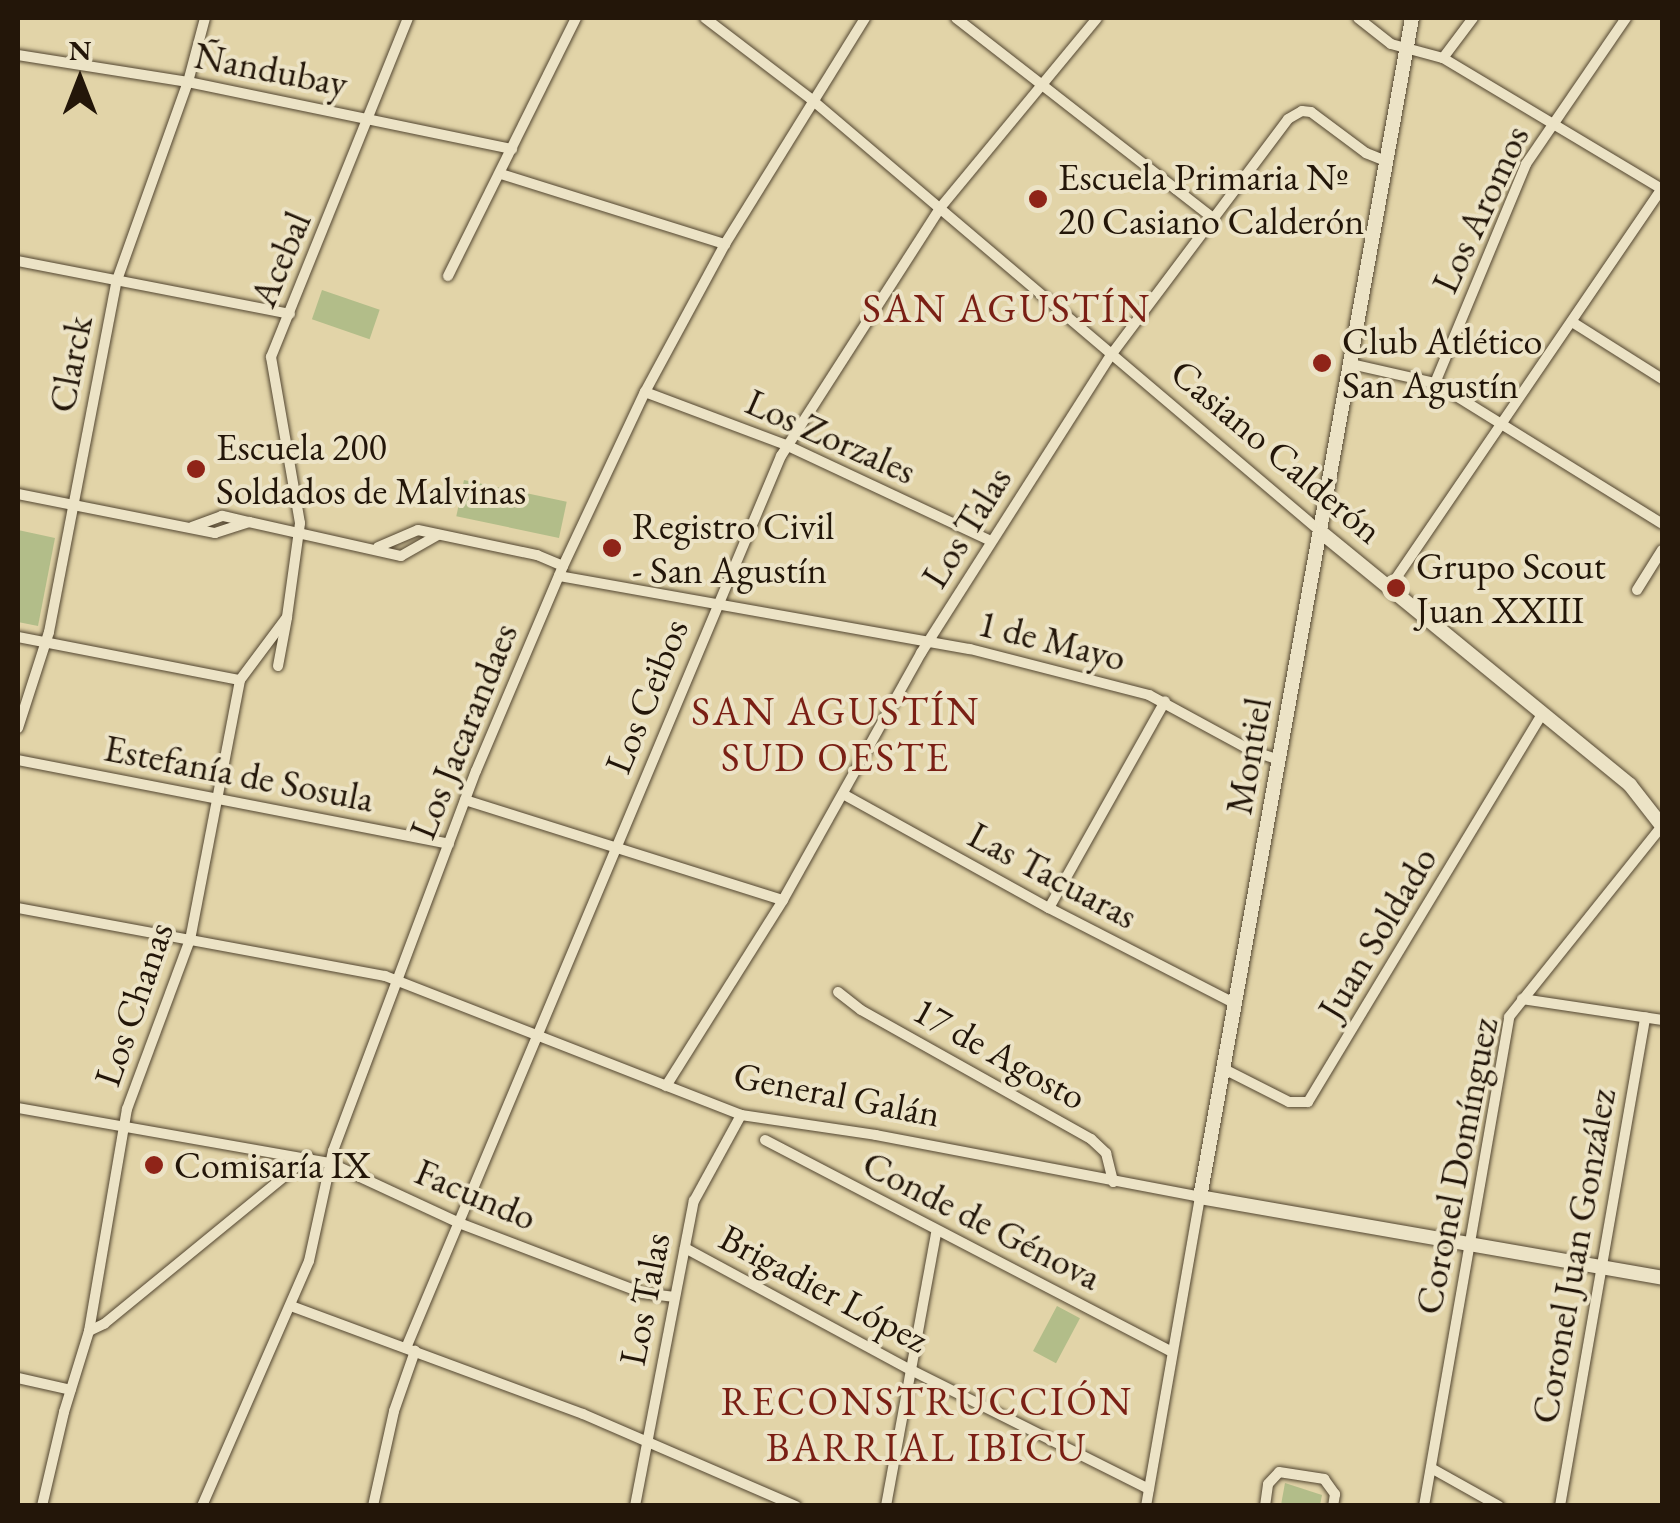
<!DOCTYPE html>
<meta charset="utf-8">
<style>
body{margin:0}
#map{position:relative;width:1680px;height:1523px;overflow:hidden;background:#e2d4a8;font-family:"EB Garamond",serif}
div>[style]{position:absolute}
.green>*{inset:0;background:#b2bd89;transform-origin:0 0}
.roads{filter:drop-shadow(0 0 2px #534631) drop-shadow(0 0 2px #534631)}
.street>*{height:10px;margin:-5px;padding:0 5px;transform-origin:5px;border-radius:5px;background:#ece3c6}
.secondary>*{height:14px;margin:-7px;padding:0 7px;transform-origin:7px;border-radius:7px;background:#ece3c6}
.dots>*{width:28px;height:28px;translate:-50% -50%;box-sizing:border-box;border:5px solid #ece3c6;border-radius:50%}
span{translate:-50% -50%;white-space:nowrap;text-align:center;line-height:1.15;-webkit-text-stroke:8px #ece3c6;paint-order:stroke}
.street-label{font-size:38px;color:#231609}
.poi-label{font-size:38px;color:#231609}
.left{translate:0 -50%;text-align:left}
.neighbourhood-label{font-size:40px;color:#7a1f14;letter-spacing:2.5px}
.frame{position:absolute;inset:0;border:20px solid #231609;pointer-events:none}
.north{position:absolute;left:30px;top:30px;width:100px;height:100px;-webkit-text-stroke:8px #ece3c6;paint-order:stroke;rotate:0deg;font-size:28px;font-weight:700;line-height:40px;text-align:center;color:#231609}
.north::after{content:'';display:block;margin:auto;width:35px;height:45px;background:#231609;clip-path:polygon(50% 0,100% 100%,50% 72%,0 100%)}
</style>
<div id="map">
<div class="green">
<div style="left:322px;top:290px;width:61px;height:31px;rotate:19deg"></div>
<div style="left:464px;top:480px;width:105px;height:37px;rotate:12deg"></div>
<div style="clip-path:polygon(18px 530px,55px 538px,38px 626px,18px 622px)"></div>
<div style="left:1057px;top:1306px;width:26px;height:51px;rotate:28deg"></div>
<div style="clip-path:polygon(1285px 1483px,1322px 1495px,1320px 1505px,1281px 1505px)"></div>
</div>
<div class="roads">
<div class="street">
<div style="left:705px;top:18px;width:133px;rotate:37.4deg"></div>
<div style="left:811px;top:99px;width:669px;rotate:40.33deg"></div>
<div style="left:956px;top:18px;width:326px;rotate:37.9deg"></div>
<div style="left:1358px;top:18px;width:42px;rotate:38.2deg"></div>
<div style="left:1391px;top:44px;width:54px;rotate:15.1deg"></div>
<div style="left:1443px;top:58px;width:255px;rotate:30.9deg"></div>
<div style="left:18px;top:55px;width:172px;rotate:9deg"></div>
<div style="left:188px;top:82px;width:331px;rotate:11.7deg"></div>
<div style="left:1443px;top:58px;width:50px;rotate:-53.1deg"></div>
<div style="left:501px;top:174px;width:235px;rotate:17.4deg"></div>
<div style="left:18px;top:261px;width:277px;rotate:11deg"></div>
<div style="left:448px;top:276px;width:288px;rotate:-63.6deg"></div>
<div style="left:1572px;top:322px;width:107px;rotate:32.3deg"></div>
<div style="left:1351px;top:364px;width:86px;rotate:12.7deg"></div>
<div style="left:1435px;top:383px;width:267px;rotate:31.8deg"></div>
<div style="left:1435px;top:383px;width:237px;rotate:-67.4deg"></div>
<div style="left:1526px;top:164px;width:177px;rotate:-55.6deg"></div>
<div style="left:645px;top:392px;width:151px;rotate:20.6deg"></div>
<div style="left:786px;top:445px;width:226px;rotate:25.1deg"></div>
<div style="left:18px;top:494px;width:201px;rotate:11.2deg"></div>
<div style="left:215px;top:533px;width:36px;rotate:-18deg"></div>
<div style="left:249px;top:522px;width:28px;rotate:-167deg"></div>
<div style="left:222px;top:516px;width:32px;rotate:160deg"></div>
<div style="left:249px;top:522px;width:156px;rotate:12.6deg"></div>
<div style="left:401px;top:556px;width:43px;rotate:-29.6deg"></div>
<div style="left:378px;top:547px;width:43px;rotate:-23deg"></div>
<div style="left:418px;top:530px;width:122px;rotate:11.9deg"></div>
<div style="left:537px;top:555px;width:28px;rotate:23deg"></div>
<div style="left:559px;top:576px;width:417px;rotate:10.1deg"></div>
<div style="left:970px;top:649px;width:185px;rotate:14.4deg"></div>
<div style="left:1149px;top:695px;width:117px;rotate:28.5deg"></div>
<div style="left:1252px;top:751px;width:29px;rotate:18deg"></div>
<div style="left:1390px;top:587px;width:483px;rotate:-55.7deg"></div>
<div style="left:1637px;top:590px;width:47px;rotate:-58deg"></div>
<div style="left:18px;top:637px;width:226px;rotate:11deg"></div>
<div style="left:278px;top:666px;width:49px;rotate:-79.4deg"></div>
<div style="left:18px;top:728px;width:101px;rotate:-72.1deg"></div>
<div style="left:49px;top:632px;width:359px;rotate:-79.1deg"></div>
<div style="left:117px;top:280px;width:210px;rotate:-70.3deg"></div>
<div style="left:188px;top:82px;width:66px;rotate:-75.1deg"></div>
<div style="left:18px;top:760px;width:439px;rotate:11deg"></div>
<div style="left:843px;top:794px;width:235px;rotate:29deg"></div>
<div style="left:1049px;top:908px;width:210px;rotate:27.2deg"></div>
<div style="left:465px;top:800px;width:333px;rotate:17.5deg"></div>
<div style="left:18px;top:908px;width:373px;rotate:10.5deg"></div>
<div style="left:385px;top:976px;width:382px;rotate:21.3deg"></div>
<div style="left:741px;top:1115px;width:136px;rotate:8.4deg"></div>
<div style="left:876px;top:1135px;width:330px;rotate:10.8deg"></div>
<div style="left:1200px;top:1197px;width:314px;rotate:99.9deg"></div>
<div style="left:1049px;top:908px;width:237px;rotate:-60.7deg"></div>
<div style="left:838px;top:992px;width:29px;rotate:38deg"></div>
<div style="left:861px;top:1010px;width:264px;rotate:29.3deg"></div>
<div style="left:1091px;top:1139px;width:21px;rotate:43deg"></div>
<div style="left:1106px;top:1153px;width:30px;rotate:76deg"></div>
<div style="left:1522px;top:999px;width:142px;rotate:8.5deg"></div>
<div style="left:1224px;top:1069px;width:73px;rotate:26.9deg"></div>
<div style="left:1289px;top:1102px;width:19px"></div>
<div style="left:1308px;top:1102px;width:454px;rotate:-58.9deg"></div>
<div style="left:666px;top:1086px;width:220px;rotate:-57.8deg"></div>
<div style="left:783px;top:900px;width:283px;rotate:-60.8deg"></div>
<div style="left:921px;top:653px;width:353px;rotate:-57.5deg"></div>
<div style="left:1111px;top:355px;width:295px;rotate:-53.1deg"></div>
<div style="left:1288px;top:119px;width:16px;rotate:-30deg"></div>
<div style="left:1302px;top:111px;width:9px;rotate:6deg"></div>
<div style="left:1311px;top:112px;width:69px;rotate:36.7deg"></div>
<div style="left:1366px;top:153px;width:22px;rotate:22deg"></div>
<div style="left:18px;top:1108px;width:317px;rotate:10deg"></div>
<div style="left:330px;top:1163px;width:142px;rotate:24.9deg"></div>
<div style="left:459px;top:1223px;width:196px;rotate:20.9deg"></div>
<div style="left:642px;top:1293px;width:33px;rotate:7deg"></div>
<div style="left:765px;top:1140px;width:459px;rotate:27.5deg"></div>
<div style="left:685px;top:1248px;width:257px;rotate:28.4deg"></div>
<div style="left:911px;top:1370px;width:266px;rotate:26.6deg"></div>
<div style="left:291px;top:1306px;width:311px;rotate:20.3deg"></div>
<div style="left:583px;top:1414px;width:232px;rotate:23.4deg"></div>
<div style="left:89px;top:1331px;width:17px;rotate:-25deg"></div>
<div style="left:104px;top:1324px;width:264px;rotate:-39.3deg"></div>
<div style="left:406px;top:1348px;width:968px;rotate:-67.2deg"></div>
<div style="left:781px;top:456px;width:295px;rotate:-57.3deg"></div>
<div style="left:940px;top:208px;width:246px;rotate:-50.4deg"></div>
<div style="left:18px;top:1378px;width:54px;rotate:12.8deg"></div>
<div style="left:1431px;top:1468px;width:78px;rotate:29.2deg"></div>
<div style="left:42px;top:1506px;width:97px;rotate:-76.8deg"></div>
<div style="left:64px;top:1412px;width:85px;rotate:-72.8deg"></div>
<div style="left:89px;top:1331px;width:225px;rotate:-80.3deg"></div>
<div style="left:127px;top:1109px;width:180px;rotate:-69.6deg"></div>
<div style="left:190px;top:940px;width:265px;rotate:-79.1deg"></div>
<div style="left:240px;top:680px;width:79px;rotate:-53.3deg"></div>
<div style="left:287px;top:617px;width:95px;rotate:-82.1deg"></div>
<div style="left:300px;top:523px;width:169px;rotate:-99.9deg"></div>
<div style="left:271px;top:357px;width:366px;rotate:-68deg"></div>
<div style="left:202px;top:1506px;width:267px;rotate:-66.4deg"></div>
<div style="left:309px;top:1261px;width:113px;rotate:-77.7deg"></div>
<div style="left:333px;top:1151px;width:406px;rotate:-69.4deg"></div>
<div style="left:476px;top:771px;width:223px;rotate:-67deg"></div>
<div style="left:563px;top:566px;width:192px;rotate:-64.8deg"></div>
<div style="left:645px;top:392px;width:168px;rotate:-61.6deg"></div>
<div style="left:725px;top:244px;width:266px;rotate:-58.2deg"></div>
<div style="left:373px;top:1506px;width:97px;rotate:-77.5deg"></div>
<div style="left:394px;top:1411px;width:64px;rotate:-70.7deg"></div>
<div style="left:635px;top:1506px;width:311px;rotate:-79.1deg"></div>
<div style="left:694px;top:1201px;width:98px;rotate:-61.3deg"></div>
<div style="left:886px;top:1506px;width:278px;rotate:-79.6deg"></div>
<div style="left:1265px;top:1506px;width:22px;rotate:-82deg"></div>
<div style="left:1268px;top:1484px;width:16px;rotate:-47deg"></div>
<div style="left:1279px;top:1472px;width:46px;rotate:8.8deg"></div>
<div style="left:1324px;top:1479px;width:19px;rotate:54deg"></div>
<div style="left:1335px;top:1494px;width:12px;rotate:99deg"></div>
<div style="left:1424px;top:1506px;width:496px;rotate:-80.1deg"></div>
<div style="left:1509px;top:1017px;width:245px;rotate:-51.3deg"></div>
<div style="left:1560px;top:1506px;width:496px;rotate:-80.1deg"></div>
</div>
<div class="secondary">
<div style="left:1412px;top:18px;width:1198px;rotate:100.19deg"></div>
<div style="left:1200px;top:1197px;width:469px;rotate:9.9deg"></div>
<div style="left:1321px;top:532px;width:399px;rotate:39.3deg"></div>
<div style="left:1630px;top:785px;width:52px;rotate:52deg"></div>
</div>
</div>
<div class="dots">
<div style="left:1038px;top:199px;background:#8f2418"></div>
<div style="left:1322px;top:363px;background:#8f2418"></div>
<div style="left:196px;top:469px;background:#8f2418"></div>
<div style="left:612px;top:548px;background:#8f2418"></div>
<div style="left:1396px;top:588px;background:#8f2418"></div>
<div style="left:154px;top:1165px;background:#8f2418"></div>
</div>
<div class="street-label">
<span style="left:271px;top:69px;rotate:11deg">Ñandubay</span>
<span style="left:1480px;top:209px;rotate:-65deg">Los Aromos</span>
<span style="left:280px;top:259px;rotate:-67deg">Acebal</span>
<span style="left:70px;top:364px;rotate:-79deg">Clarck</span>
<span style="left:831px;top:436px;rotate:24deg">Los Zorzales</span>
<span style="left:1277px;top:451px;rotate:40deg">Casiano Calderón</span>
<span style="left:966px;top:527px;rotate:-58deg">Los Talas</span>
<span style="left:1052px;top:640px;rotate:14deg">1 de Mayo</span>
<span style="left:646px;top:696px;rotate:-68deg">Los Ceibos</span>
<span style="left:463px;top:731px;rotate:-68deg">Los Jacarandaes</span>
<span style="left:1248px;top:756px;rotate:-80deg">Montiel</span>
<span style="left:239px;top:773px;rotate:11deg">Estefanía de Sosula</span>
<span style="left:1053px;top:875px;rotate:28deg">Las Tacuaras</span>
<span style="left:1377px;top:933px;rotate:-59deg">Juan Soldado</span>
<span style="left:133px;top:1004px;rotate:-71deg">Los Chanas</span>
<span style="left:1000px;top:1053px;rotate:29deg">17 de Agosto</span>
<span style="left:837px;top:1094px;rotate:11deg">General Galán</span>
<span style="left:1456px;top:1166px;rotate:-79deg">Coronel Domínguez</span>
<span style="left:476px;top:1194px;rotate:23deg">Facundo</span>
<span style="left:982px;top:1220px;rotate:27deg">Conde de Génova</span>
<span style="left:1573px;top:1256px;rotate:-80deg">Coronel Juan González</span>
<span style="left:824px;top:1288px;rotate:28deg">Brigadier López</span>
<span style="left:644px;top:1299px;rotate:-79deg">Los Talas</span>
</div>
<div class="poi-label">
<span class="left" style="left:1058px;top:199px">Escuela Primaria Nº<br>20 Casiano Calderón</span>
<span class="left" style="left:1342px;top:363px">Club Atlético<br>San Agustín</span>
<span class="left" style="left:216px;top:469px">Escuela 200<br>Soldados de Malvinas</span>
<span class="left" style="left:632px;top:548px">Registro Civil<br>- San Agustín</span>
<span class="left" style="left:1416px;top:588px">Grupo Scout<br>Juan XXIII</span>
<span class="left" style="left:174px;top:1165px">Comisaría IX</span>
</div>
<div class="neighbourhood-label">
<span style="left:1007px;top:308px">SAN AGUSTÍN</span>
<span style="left:836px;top:734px">SAN AGUSTÍN<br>SUD OESTE</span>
<span style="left:927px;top:1424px">RECONSTRUCCIÓN<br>BARRIAL IBICU</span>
</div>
<div class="frame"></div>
<div class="north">N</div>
</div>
